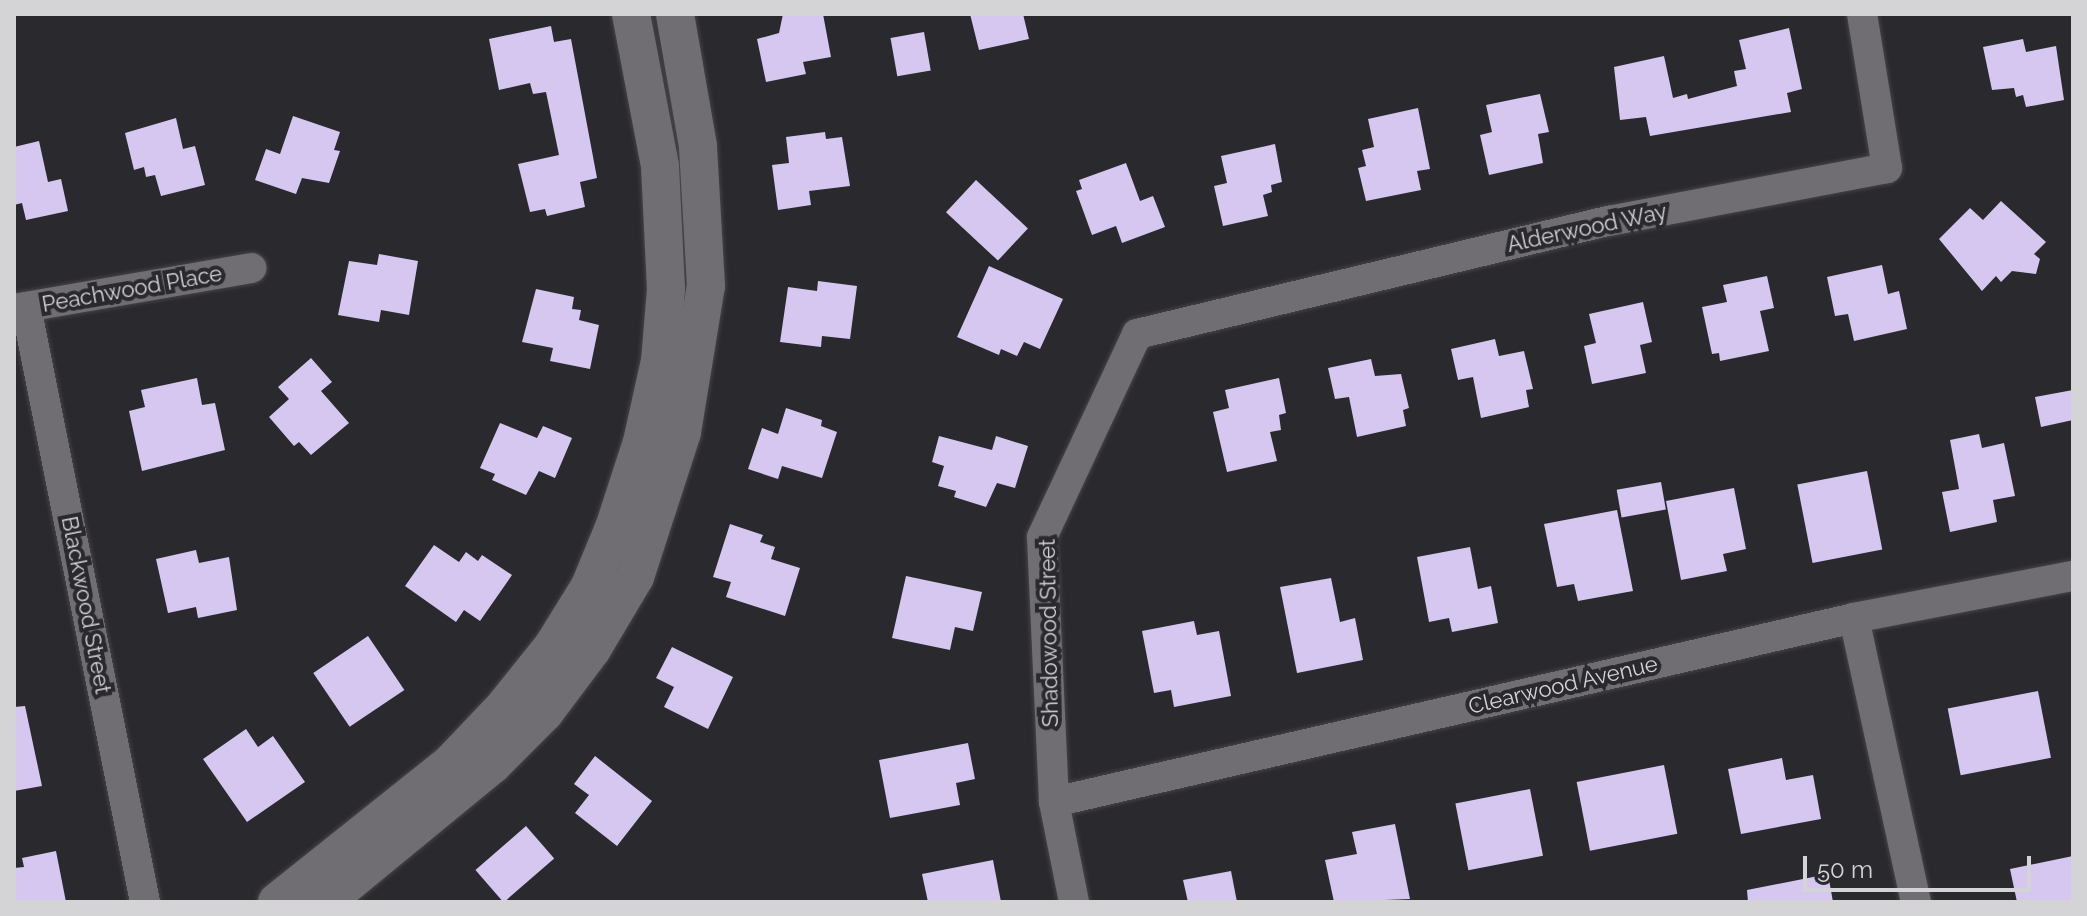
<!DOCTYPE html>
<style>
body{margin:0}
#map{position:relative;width:2087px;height:916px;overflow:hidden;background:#2a292d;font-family:Raleway,sans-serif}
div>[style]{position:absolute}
.building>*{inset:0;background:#d6c7f1;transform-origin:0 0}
.roads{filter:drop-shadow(0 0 2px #454447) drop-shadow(0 0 2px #454447)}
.minor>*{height:30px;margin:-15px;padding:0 15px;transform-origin:15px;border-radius:15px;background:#706e73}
.tertiary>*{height:38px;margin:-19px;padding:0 19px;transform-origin:19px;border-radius:19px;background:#706e73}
span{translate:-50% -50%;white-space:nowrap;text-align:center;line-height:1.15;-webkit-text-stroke:8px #2a292d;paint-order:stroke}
.street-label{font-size:22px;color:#d4d3d5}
.frame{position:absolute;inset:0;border:16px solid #d4d3d5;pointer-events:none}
.scale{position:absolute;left:1803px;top:856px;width:228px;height:36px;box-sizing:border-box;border:4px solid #d4d3d5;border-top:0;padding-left:10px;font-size:24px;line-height:28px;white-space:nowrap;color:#d4d3d5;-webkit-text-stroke:6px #2a292d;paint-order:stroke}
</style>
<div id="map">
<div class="building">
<div style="clip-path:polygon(783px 14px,823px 14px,831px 57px,803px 62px,806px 74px,766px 82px,757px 39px,779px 33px)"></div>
<div style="clip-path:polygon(970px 14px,1023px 14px,1029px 39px,979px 50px)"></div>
<div style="clip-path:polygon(551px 26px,554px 42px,571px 39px,597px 178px,580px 182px,585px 207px,547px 216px,545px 209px,530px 212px,518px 164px,559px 155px,546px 92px,533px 94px,530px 83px,499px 90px,489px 39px)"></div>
<div style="clip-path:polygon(1789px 28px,1802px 89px,1787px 93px,1791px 112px,1650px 136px,1646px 117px,1620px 120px,1614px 67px,1664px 56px,1673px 98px,1687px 94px,1688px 99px,1737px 86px,1734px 71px,1746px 69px,1739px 40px)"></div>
<div style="left:924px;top:32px;width:39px;height:34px;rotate:80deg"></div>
<div style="clip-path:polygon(2023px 39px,2026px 52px,2056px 46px,2064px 100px,2026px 107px,2023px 95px,2016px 97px,2014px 88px,1992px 90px,1983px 47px)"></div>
<div style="clip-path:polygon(1540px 94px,1549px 132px,1538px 134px,1543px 163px,1489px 175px,1480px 135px,1492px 132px,1486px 105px)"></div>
<div style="clip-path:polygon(1418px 108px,1430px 169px,1417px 171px,1421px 190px,1366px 201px,1358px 168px,1366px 166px,1362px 150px,1374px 147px,1368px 119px)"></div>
<div style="clip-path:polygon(293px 116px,340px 132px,334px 150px,340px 151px,329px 183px,302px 178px,296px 194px,255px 180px,266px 149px,280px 154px)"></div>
<div style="clip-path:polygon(176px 118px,183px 149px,195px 146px,205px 185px,161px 196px,155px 175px,146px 177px,144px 167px,134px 170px,125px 133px)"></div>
<div style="clip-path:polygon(825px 132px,826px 139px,842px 137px,850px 186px,809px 191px,811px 205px,778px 210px,772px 165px,789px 163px,786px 137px)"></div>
<div style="clip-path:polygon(39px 141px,48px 182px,61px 179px,68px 211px,26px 220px,22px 203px,14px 205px,14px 147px)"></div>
<div style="clip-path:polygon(1275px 144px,1282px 182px,1271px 185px,1272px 192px,1263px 195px,1268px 216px,1223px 226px,1214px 186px,1227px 183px,1221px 156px)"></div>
<div style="clip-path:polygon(1126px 163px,1140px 201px,1153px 196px,1165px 227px,1122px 243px,1116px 226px,1092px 235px,1076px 191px,1082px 189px,1079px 180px)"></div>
<div style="left:976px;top:180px;width:71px;height:44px;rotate:43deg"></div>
<div style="clip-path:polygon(2001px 201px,2046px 242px,2034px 254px,2040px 259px,2036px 274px,2012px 271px,2001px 282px,1996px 276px,1982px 291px,1939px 239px,1970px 208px,1983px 220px)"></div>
<div style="clip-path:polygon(379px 254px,418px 261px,409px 315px,381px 310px,379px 322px,338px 315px,349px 261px,377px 265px)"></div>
<div style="clip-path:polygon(1882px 265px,1888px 294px,1899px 291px,1907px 329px,1854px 341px,1848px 314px,1835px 316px,1827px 277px)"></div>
<div style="clip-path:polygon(989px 266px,1063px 299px,1040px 349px,1024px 342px,1017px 356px,1001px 349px,999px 355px,957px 337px)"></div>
<div style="clip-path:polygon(1767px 276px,1774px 308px,1760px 311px,1769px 351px,1720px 361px,1719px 353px,1712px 354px,1702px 307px,1727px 302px,1723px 285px)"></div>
<div style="clip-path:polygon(818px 281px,857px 286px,850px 339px,822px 336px,821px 347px,780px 342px,788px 287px,817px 291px)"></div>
<div style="clip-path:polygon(536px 289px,574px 297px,572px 309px,581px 310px,579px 320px,599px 325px,590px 369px,550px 361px,553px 348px,522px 342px)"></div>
<div style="clip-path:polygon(1643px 302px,1652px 342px,1640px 345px,1646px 373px,1592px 384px,1584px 346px,1596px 343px,1589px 314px)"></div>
<div style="clip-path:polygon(1495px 339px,1499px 356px,1524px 351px,1533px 389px,1526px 390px,1529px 407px,1481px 418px,1473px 377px,1458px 380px,1451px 349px)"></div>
<div style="clip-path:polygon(311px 358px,332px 382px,321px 391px,349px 423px,311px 455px,299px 442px,294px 446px,269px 417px,289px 399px,278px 387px)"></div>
<div style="clip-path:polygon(1371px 359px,1375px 376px,1401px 374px,1409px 408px,1403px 410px,1406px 426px,1357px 437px,1349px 397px,1335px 399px,1328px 368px)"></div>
<div style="clip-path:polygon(197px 378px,202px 405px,215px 403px,225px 450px,142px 471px,129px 411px,145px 407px,141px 390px)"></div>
<div style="clip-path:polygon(1279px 378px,1286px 413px,1279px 415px,1281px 430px,1270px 432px,1277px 461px,1227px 472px,1213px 412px,1229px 408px,1225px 390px)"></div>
<div style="clip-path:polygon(2073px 390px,2073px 420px,2041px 427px,2035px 397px)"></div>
<div style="clip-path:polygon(786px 408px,822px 420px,821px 426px,837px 432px,822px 478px,782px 466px,778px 479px,748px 469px,762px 428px,778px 434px)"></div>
<div style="clip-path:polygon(500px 423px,537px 438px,543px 426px,572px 438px,555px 478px,539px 471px,526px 495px,492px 480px,495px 474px,480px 468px)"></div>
<div style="clip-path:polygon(1979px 434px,1982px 448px,2004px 443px,2015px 496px,1993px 500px,1997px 522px,1950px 532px,1942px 492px,1959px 489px,1950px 440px)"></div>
<div style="clip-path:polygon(939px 436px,992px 450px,996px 436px,1028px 446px,1015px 488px,997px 483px,986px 507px,954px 497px,956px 491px,938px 486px,944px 466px,932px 462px)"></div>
<div style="left:1867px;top:471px;width:80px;height:71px;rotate:79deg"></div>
<div style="left:1661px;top:482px;width:28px;height:45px;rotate:80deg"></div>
<div style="clip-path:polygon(1734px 488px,1746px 549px,1723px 554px,1727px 571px,1681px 580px,1666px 501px)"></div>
<div style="clip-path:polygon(1617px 510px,1633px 591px,1578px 601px,1574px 584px,1557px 587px,1544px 524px)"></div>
<div style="clip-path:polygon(730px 524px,763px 535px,760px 542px,775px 547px,771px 559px,800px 568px,785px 616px,726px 597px,731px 582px,713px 577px)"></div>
<div style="clip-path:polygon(434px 545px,459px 562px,466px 552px,478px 561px,482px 555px,512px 575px,480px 621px,464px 610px,456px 622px,405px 586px)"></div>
<div style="clip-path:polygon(1470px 547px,1478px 589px,1491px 586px,1498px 623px,1452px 632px,1449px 618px,1429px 622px,1417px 557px)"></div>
<div style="clip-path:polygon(196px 550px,199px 563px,229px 557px,237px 610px,198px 618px,196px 607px,168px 613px,156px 559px)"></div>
<div style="clip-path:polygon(906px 576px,982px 592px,973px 631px,955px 627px,950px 650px,892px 638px)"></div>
<div style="clip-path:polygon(1331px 578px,1340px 622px,1355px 618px,1363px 660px,1297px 673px,1280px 587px)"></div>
<div style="clip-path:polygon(1194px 621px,1197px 635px,1219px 631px,1231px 696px,1174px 707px,1171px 690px,1154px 693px,1142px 631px)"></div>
<div style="left:368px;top:636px;width:65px;height:66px;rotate:56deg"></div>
<div style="clip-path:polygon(672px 647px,733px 677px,708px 729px,664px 707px,674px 687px,656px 678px)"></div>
<div style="left:2038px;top:691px;width:68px;height:92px;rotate:79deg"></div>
<div style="clip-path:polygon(25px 706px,42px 786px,14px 791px,14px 707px)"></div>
<div style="clip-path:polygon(246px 729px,258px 747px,273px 736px,305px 782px,247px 822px,203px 759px)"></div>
<div style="clip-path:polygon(968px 743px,975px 779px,956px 783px,960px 805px,890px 818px,879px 760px)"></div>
<div style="clip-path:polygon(595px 756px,652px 801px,617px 846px,575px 813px,589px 795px,574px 784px)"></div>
<div style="clip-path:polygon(1782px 758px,1786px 780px,1813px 775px,1821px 819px,1741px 834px,1728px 769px)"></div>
<div style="left:1664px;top:765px;width:70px;height:89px;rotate:79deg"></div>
<div style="left:1530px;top:789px;width:68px;height:76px;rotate:79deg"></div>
<div style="clip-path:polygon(1395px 824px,1410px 899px,1334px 902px,1325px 860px,1357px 854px,1352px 832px)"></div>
<div style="left:526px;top:826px;width:43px;height:67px;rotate:49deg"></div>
<div style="clip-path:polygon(56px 851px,66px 902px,14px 902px,14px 868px,24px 867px,22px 858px)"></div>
<div style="clip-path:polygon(2073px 856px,2073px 902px,2017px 902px,2010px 869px)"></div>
<div style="clip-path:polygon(993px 860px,1001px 902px,928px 902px,922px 874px)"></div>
<div style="clip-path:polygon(1231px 871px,1237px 902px,1188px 902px,1183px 880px)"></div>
<div style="clip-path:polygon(1828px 874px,1833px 902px,1748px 902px,1747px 890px)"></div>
</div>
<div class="roads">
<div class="minor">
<div style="left:26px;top:307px;width:607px;rotate:78.69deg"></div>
<div style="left:14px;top:309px;width:241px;rotate:-9.8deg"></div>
<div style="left:1854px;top:618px;width:291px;rotate:77.7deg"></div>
<div style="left:1054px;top:802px;width:821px;rotate:-12.95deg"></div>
<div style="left:1854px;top:618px;width:223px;rotate:-10.9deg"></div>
<div style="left:1074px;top:902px;width:102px;rotate:-101.3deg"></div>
<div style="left:1054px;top:802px;width:265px;rotate:-92.6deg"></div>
<div style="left:1042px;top:537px;width:224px;rotate:-64.9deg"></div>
<div style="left:1137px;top:334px;width:485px;rotate:-13.5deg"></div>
<div style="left:1609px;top:221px;width:283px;rotate:-10.8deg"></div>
<div style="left:1887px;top:168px;width:156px;rotate:-99.2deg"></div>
</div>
<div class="tertiary">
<div style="left:277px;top:902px;width:221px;rotate:-38.6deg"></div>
<div style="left:450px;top:764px;width:80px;rotate:-46.5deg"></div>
<div style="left:505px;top:706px;width:77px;rotate:-51.3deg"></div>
<div style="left:553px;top:646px;width:70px;rotate:-58.3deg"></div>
<div style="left:590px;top:586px;width:66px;rotate:-67.7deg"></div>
<div style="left:615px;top:525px;width:87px;rotate:-72deg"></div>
<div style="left:642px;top:442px;width:83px;rotate:-77.5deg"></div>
<div style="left:660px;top:361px;width:72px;rotate:-85.2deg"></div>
<div style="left:666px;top:289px;width:123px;rotate:-92.8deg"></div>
<div style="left:660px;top:166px;width:155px;rotate:-100.8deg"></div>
<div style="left:325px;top:902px;width:216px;rotate:-39.4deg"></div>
<div style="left:492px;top:765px;width:74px;rotate:-45deg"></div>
<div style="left:544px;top:713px;width:80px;rotate:-53.1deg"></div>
<div style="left:592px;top:649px;width:84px;rotate:-59.2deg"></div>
<div style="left:635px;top:577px;width:152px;rotate:-72deg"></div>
<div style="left:682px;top:432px;width:148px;rotate:-80.7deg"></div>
<div style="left:706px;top:286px;width:140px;rotate:-93.3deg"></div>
<div style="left:698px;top:146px;width:134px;rotate:-99.9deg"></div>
</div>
</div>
<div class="street-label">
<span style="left:1587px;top:228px;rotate:-12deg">Alderwood Way</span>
<span style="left:132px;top:289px;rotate:-10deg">Peachwood Place</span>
<span style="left:86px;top:605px;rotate:79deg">Blackwood Street</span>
<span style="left:1049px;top:633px;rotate:-91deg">Shadowood Street</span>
<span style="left:1563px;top:685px;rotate:-13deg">Clearwood Avenue</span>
</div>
<div class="frame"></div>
<div class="scale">50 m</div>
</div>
